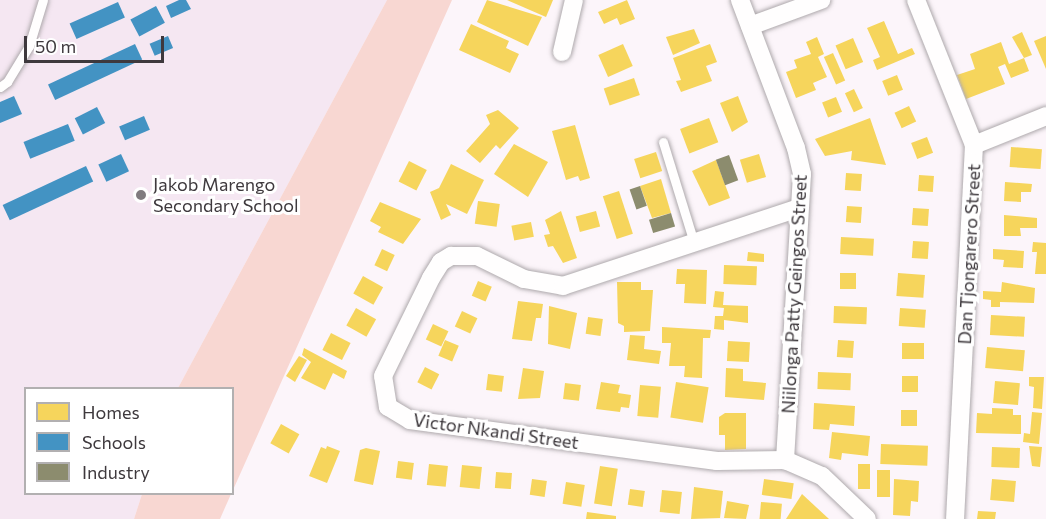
<!DOCTYPE html>
<style>
body{margin:0}
#map{position:relative;width:1046px;height:519px;overflow:hidden;background:#fcf5fa;font-family:Commissioner,sans-serif}
div>[style]{position:absolute}
.built>*{inset:0;background:#f5e7f2}
.green>*{inset:0;background:#f8d7d2}
.homes>*{inset:0;background:#f6d55c;transform-origin:0 0}
.schools>*{inset:0;background:#4393c3;transform-origin:0 0}
.industry>*{inset:0;background:#8c8c6e;transform-origin:0 0}
.roads{filter:drop-shadow(0 0 2px #aea9ac) drop-shadow(0 0 2px #aea9ac)}
.lane>*{height:9px;margin:-4.5px;padding:0 4.5px;transform-origin:4.5px;border-radius:4.5px;background:#fffefe}
.street>*{height:18px;margin:-9px;padding:0 9px;transform-origin:9px;border-radius:9px;background:#fffefe}
.dots>*{width:16px;height:16px;translate:-50% -50%;box-sizing:border-box;border:3px solid #fff;border-radius:50%}
span{translate:-50% -50%;white-space:nowrap;text-align:center;line-height:1.15;-webkit-text-stroke:6px #fff;paint-order:stroke}
.poi-label{font-size:18px;color:#3e393d}
.left{translate:0 -50%;text-align:left}
.street-label{font-size:18px;color:#3e393d}
.legend{position:absolute;left:24px;top:387px;width:210px;height:108px;box-sizing:border-box;background:#fff;border:2px solid #b2b0b1;margin:0;padding:8px 10px;list-style:none;font-size:18px;color:#3e393d}
.legend li{display:flex;align-items:center;gap:12px;height:30px}
.legend b{width:30px;border:2px solid #b2b0b1}
.scale{position:absolute;left:24px;top:36px;width:140px;height:27px;box-sizing:border-box;border:3px solid #3e393d;border-top:0;padding-left:8px;font-size:18px;line-height:21px;white-space:nowrap;color:#3e393d;-webkit-text-stroke:4px #fff;paint-order:stroke}
</style>
<div id="map">
<div class="built">
<div style="clip-path:polygon(0 0,387px 0,178px 388px,26px 388px,26px 494px,142px 494px,134px 519px,0 519px)"></div>
</div>
<div class="green">
<div style="clip-path:polygon(387px 0,452px 0,233px 490px,232px 388px,178px 388px)"></div>
<div style="clip-path:polygon(142px 494px,231px 494px,220px 519px,134px 519px)"></div>
</div>
<div class="homes">
<div style="clip-path:polygon(487px 0,542px 17px,528px 46px,477px 22px)"></div>
<div style="clip-path:polygon(507px 0,553px 0,546px 17px)"></div>
<div style="clip-path:polygon(627px 0,635px 19px,620px 25px,617px 18px,604px 24px,598px 12px)"></div>
<div style="clip-path:polygon(884px 21px,898px 54px,912px 48px,915px 54px,877px 70px,873px 60px,880px 57px,867px 28px)"></div>
<div style="clip-path:polygon(471px 24px,509px 41px,506px 48px,519px 54px,510px 73px,459px 50px)"></div>
<div style="clip-path:polygon(694px 29px,700px 43px,673px 55px,666px 37px)"></div>
<div style="clip-path:polygon(1022px 32px,1032px 55px,1024px 58px,1012px 37px)"></div>
<div style="clip-path:polygon(1046px 36px,1046px 69px,1034px 41px)"></div>
<div style="clip-path:polygon(817px 37px,824px 54px,818px 57px,827px 77px,813px 83px,816px 90px,796px 98px,786px 72px,797px 68px,794px 60px,811px 54px,806px 42px)"></div>
<div style="left:853px;top:38px;width:26px;height:19px;rotate:67deg"></div>
<div style="clip-path:polygon(1001px 42px,1009px 64px,1024px 58px,1029px 71px,1011px 78px,1005px 64px,998px 67px,1005px 84px,966px 99px,957px 75px,975px 69px,970px 54px)"></div>
<div style="left:623px;top:44px;width:24px;height:27px;rotate:66deg"></div>
<div style="clip-path:polygon(710px 44px,717px 62px,706px 66px,712px 81px,681px 92px,676px 81px,681px 80px,673px 58px)"></div>
<div style="left:833px;top:53px;width:30px;height:10px;rotate:66deg"></div>
<div style="left:897px;top:75px;width:16px;height:16px;rotate:68deg"></div>
<div style="left:634px;top:78px;width:18px;height:32px;rotate:71deg"></div>
<div style="left:854px;top:89px;width:21px;height:10px;rotate:65deg"></div>
<div style="clip-path:polygon(738px 96px,748px 122px,732px 132px,720px 103px)"></div>
<div style="left:836px;top:97px;width:16px;height:15px;rotate:68deg"></div>
<div style="left:909px;top:106px;width:17px;height:16px;rotate:65deg"></div>
<div style="clip-path:polygon(498px 110px,519px 128px,500px 149px,496px 145px,480px 163px,466px 151px,490px 124px,486px 115px)"></div>
<div style="left:709px;top:118px;width:26px;height:31px;rotate:69deg"></div>
<div style="clip-path:polygon(870px 118px,886px 165px,851px 160px,852px 151px,825px 156px,815px 139px)"></div>
<div style="clip-path:polygon(575px 125px,590px 178px,580px 181px,578px 176px,566px 180px,552px 131px)"></div>
<div style="left:927px;top:137px;width:17px;height:17px;rotate:69deg"></div>
<div style="clip-path:polygon(514px 144px,548px 162px,528px 197px,494px 174px)"></div>
<div style="left:1011px;top:147px;width:31px;height:20px;rotate:4deg"></div>
<div style="left:656px;top:152px;width:20px;height:23px;rotate:72deg"></div>
<div style="left:759px;top:154px;width:24px;height:20px;rotate:73deg"></div>
<div style="clip-path:polygon(716px 160px,730px 198px,709px 206px,692px 171px)"></div>
<div style="left:409px;top:161px;width:20px;height:23px;rotate:27deg"></div>
<div style="clip-path:polygon(451px 164px,484px 180px,467px 214px,446px 204px,451px 215px,441px 220px,430px 192px,439px 188px)"></div>
<div style="left:846px;top:173px;width:16px;height:17px;rotate:4deg"></div>
<div style="left:919px;top:175px;width:15px;height:16px;rotate:4deg"></div>
<div style="clip-path:polygon(661px 179px,671px 213px,652px 218px,640px 186px)"></div>
<div style="clip-path:polygon(1005px 182px,1032px 184px,1031px 192px,1021px 192px,1021px 202px,1004px 201px)"></div>
<div style="left:619px;top:191px;width:45px;height:17px;rotate:72deg"></div>
<div style="left:478px;top:201px;width:22px;height:23px;rotate:8deg"></div>
<div style="clip-path:polygon(380px 202px,421px 219px,403px 244px,378px 232px,381px 227px,370px 221px)"></div>
<div style="left:847px;top:206px;width:15px;height:16px;rotate:4deg"></div>
<div style="left:913px;top:208px;width:16px;height:17px;rotate:4deg"></div>
<div style="clip-path:polygon(561px 211px,577px 258px,563px 263px,553px 246px,548px 247px,544px 235px,550px 234px,545px 220px)"></div>
<div style="left:596px;top:211px;width:16px;height:21px;rotate:75deg"></div>
<div style="clip-path:polygon(1004px 215px,1037px 218px,1037px 228px,1020px 228px,1021px 236px,1004px 236px)"></div>
<div style="left:531px;top:222px;width:15px;height:20px;rotate:79deg"></div>
<div style="left:841px;top:237px;width:33px;height:17px;rotate:3deg"></div>
<div style="left:913px;top:241px;width:16px;height:17px;rotate:4deg"></div>
<div style="clip-path:polygon(1033px 242px,1046px 243px,1046px 274px,1035px 274px,1037px 252px,1032px 252px)"></div>
<div style="left:382px;top:249px;width:14px;height:18px;rotate:25deg"></div>
<div style="clip-path:polygon(993px 249px,1024px 251px,1023px 268px,1003px 267px,1004px 260px,993px 259px)"></div>
<div style="clip-path:polygon(748px 252px,764px 254px,764px 262px,747px 261px)"></div>
<div style="left:724px;top:265px;width:33px;height:19px;rotate:2deg"></div>
<div style="clip-path:polygon(677px 269px,707px 270px,706px 304px,684px 303px,685px 284px,676px 284px)"></div>
<div style="left:840px;top:273px;width:16px;height:16px"></div>
<div style="left:898px;top:273px;width:27px;height:23px;rotate:4deg"></div>
<div style="left:363px;top:276px;width:23px;height:20px;rotate:29deg"></div>
<div style="left:478px;top:281px;width:15px;height:16px;rotate:23deg"></div>
<div style="clip-path:polygon(617px 282px,641px 282px,641px 290px,653px 290px,650px 331px,624px 332px,624px 326px,618px 323px)"></div>
<div style="clip-path:polygon(1002px 282px,1035px 288px,1034px 303px,1000px 302px,1000px 307px,991px 307px,991px 300px,983px 299px,983px 291px,1001px 292px)"></div>
<div style="clip-path:polygon(715px 291px,724px 292px,723px 305px,748px 306px,748px 323px,724px 320px,724px 330px,714px 329px,715px 316px,723px 316px,724px 308px,713px 307px)"></div>
<div style="clip-path:polygon(518px 301px,543px 304px,541px 318px,536px 318px,532px 341px,512px 339px)"></div>
<div style="clip-path:polygon(549px 306px,577px 313px,570px 349px,548px 344px)"></div>
<div style="left:834px;top:306px;width:33px;height:17px;rotate:2deg"></div>
<div style="left:356px;top:308px;width:23px;height:20px;rotate:29deg"></div>
<div style="left:900px;top:308px;width:26px;height:18px;rotate:4deg"></div>
<div style="left:462px;top:311px;width:17px;height:17px;rotate:25deg"></div>
<div style="left:991px;top:315px;width:34px;height:20px;rotate:3deg"></div>
<div style="left:588px;top:317px;width:15px;height:17px;rotate:8deg"></div>
<div style="left:433px;top:324px;width:17px;height:17px;rotate:25deg"></div>
<div style="clip-path:polygon(662px 327px,711px 330px,710px 338px,703px 338px,702px 378px,684px 377px,685px 366px,669px 366px,671px 343px,662px 343px)"></div>
<div style="left:331px;top:333px;width:22px;height:19px;rotate:27deg"></div>
<div style="clip-path:polygon(630px 335px,645px 336px,644px 349px,661px 351px,659px 364px,627px 360px)"></div>
<div style="left:445px;top:340px;width:15px;height:17px;rotate:23deg"></div>
<div style="left:838px;top:340px;width:16px;height:17px;rotate:4deg"></div>
<div style="left:728px;top:341px;width:22px;height:20px;rotate:3deg"></div>
<div style="left:902px;top:343px;width:22px;height:16px"></div>
<div style="left:987px;top:347px;width:38px;height:21px;rotate:5deg"></div>
<div style="clip-path:polygon(304px 348px,347px 371px,344px 379px,333px 373px,325px 390px,301px 378px,311px 362px,302px 355px)"></div>
<div style="clip-path:polygon(299px 356px,307px 360px,295px 382px,286px 376px)"></div>
<div style="left:425px;top:367px;width:16px;height:17px;rotate:27deg"></div>
<div style="clip-path:polygon(523px 368px,544px 371px,540px 398px,518px 399px)"></div>
<div style="clip-path:polygon(726px 368px,743px 369px,743px 381px,766px 383px,764px 400px,725px 397px)"></div>
<div style="left:818px;top:372px;width:33px;height:17px;rotate:2deg"></div>
<div style="left:488px;top:374px;width:16px;height:16px;rotate:7deg"></div>
<div style="left:902px;top:376px;width:16px;height:16px"></div>
<div style="clip-path:polygon(1029px 377px,1044px 377px,1042px 409px,1033px 408px,1034px 387px,1029px 386px)"></div>
<div style="left:995px;top:381px;width:25px;height:22px;rotate:5deg"></div>
<div style="clip-path:polygon(601px 382px,620px 385px,618px 393px,631px 395px,629px 408px,621px 407px,620px 412px,596px 409px)"></div>
<div style="left:676px;top:382px;width:33px;height:36px;rotate:9deg"></div>
<div style="left:565px;top:383px;width:16px;height:16px;rotate:7deg"></div>
<div style="left:640px;top:385px;width:21px;height:31px;rotate:5deg"></div>
<div style="clip-path:polygon(814px 403px,855px 406px,854px 426px,830px 424px,829px 430px,813px 429px)"></div>
<div style="clip-path:polygon(992px 408px,1013px 409px,1013px 415px,1021px 415px,1021px 434px,976px 433px,977px 413px,992px 414px)"></div>
<div style="left:901px;top:410px;width:16px;height:16px"></div>
<div style="clip-path:polygon(1032px 412px,1042px 413px,1039px 444px,1023px 442px,1024px 433px,1030px 434px)"></div>
<div style="clip-path:polygon(725px 413px,746px 413px,746px 449px,725px 450px,725px 435px,719px 435px,719px 417px)"></div>
<div style="left:281px;top:424px;width:21px;height:22px;rotate:29deg"></div>
<div style="clip-path:polygon(832px 432px,870px 436px,868px 456px,842px 453px,841px 460px,829px 458px)"></div>
<div style="left:881px;top:444px;width:47px;height:20px;rotate:2deg"></div>
<div style="clip-path:polygon(327px 446px,340px 451px,327px 483px,309px 476px,321px 447px,326px 449px)"></div>
<div style="clip-path:polygon(1029px 446px,1042px 447px,1040px 467px,1032px 466px)"></div>
<div style="left:992px;top:447px;width:28px;height:20px;rotate:2deg"></div>
<div style="clip-path:polygon(366px 448px,380px 451px,373px 485px,354px 481px,360px 450px)"></div>
<div style="left:398px;top:461px;width:16px;height:17px;rotate:7deg"></div>
<div style="left:429px;top:464px;width:19px;height:21px;rotate:6deg"></div>
<div style="left:858px;top:464px;width:12px;height:25px"></div>
<div style="left:462px;top:465px;width:20px;height:22px;rotate:6deg"></div>
<div style="left:600px;top:466px;width:18px;height:38px;rotate:9deg"></div>
<div style="left:877px;top:470px;width:13px;height:27px"></div>
<div style="left:496px;top:472px;width:16px;height:16px;rotate:4deg"></div>
<div style="left:532px;top:479px;width:15px;height:16px;rotate:8deg"></div>
<div style="left:764px;top:479px;width:30px;height:16px;rotate:8deg"></div>
<div style="clip-path:polygon(894px 479px,919px 481px,918px 502px,911px 501px,910px 516px,893px 515px)"></div>
<div style="left:992px;top:479px;width:24px;height:21px;rotate:5deg"></div>
<div style="left:566px;top:482px;width:19px;height:22px;rotate:9deg"></div>
<div style="clip-path:polygon(694px 487px,723px 491px,720px 518px,691px 519px)"></div>
<div style="left:630px;top:489px;width:15px;height:16px;rotate:8deg"></div>
<div style="left:662px;top:490px;width:20px;height:22px;rotate:6deg"></div>
<div style="clip-path:polygon(802px 494px,829px 519px,786px 519px)"></div>
<div style="clip-path:polygon(727px 501px,749px 505px,746px 519px,724px 518px)"></div>
<div style="left:761px;top:502px;width:21px;height:17px;rotate:5deg"></div>
<div style="clip-path:polygon(978px 511px,996px 512px,995px 519px,977px 519px)"></div>
<div style="clip-path:polygon(587px 512px,616px 516px,616px 519px,586px 519px)"></div>
</div>
<div class="schools">
<div style="clip-path:polygon(179px 0,186px 0,191px 9px,171px 18px,166px 6px)"></div>
<div style="left:118px;top:2px;width:17px;height:53px;rotate:66deg"></div>
<div style="left:156px;top:6px;width:19px;height:29px;rotate:62deg"></div>
<div style="left:168px;top:36px;width:13px;height:20px;rotate:67deg"></div>
<div style="left:135px;top:44px;width:17px;height:96px;rotate:65deg"></div>
<div style="clip-path:polygon(14px 96px,22px 114px,0 123px,0 102px)"></div>
<div style="left:97px;top:107px;width:18px;height:25px;rotate:63deg"></div>
<div style="left:144px;top:116px;width:15px;height:27px;rotate:67deg"></div>
<div style="left:68px;top:124px;width:18px;height:48px;rotate:68deg"></div>
<div style="left:121px;top:154px;width:19px;height:25px;rotate:65deg"></div>
<div style="left:86px;top:166px;width:17px;height:92px;rotate:65deg"></div>
</div>
<div class="industry">
<div style="left:729px;top:155px;width:27px;height:14px;rotate:70deg"></div>
<div style="left:640px;top:186px;width:21px;height:11px;rotate:71deg"></div>
<div style="left:671px;top:213px;width:14px;height:23px;rotate:73deg"></div>
</div>
<div class="roads">
<div class="lane">
<div style="left:0;top:87px;width:9px;rotate:-36deg"></div>
<div style="left:7px;top:82px;width:42px;rotate:-58.6deg"></div>
<div style="left:29px;top:46px;width:48px;rotate:-73.1deg"></div>
<div style="left:663px;top:142px;width:106px;rotate:72.9deg"></div>
</div>
<div class="street">
<div style="left:740px;top:0;width:158px;rotate:69.3deg"></div>
<div style="left:796px;top:148px;width:27px;rotate:77deg"></div>
<div style="left:802px;top:174px;width:287px;rotate:93.4deg"></div>
<div style="left:785px;top:460px;width:40px;rotate:23.4deg"></div>
<div style="left:822px;top:476px;width:62px;rotate:43.7deg"></div>
<div style="left:916px;top:0;width:156px;rotate:68.2deg"></div>
<div style="left:974px;top:145px;width:374px;rotate:92.9deg"></div>
<div style="left:750px;top:26px;width:76px;rotate:-20.1deg"></div>
<div style="left:562px;top:52px;width:53px;rotate:-77deg"></div>
<div style="left:974px;top:145px;width:78px;rotate:-21.9deg"></div>
<div style="left:785px;top:460px;width:68px;rotate:179.2deg"></div>
<div style="left:717px;top:461px;width:310px;rotate:-172.4deg"></div>
<div style="left:410px;top:420px;width:26px;rotate:-149deg"></div>
<div style="left:388px;top:407px;width:31px;rotate:-99deg"></div>
<div style="left:383px;top:376px;width:109px;rotate:-63.9deg"></div>
<div style="left:431px;top:278px;width:19px;rotate:-58deg"></div>
<div style="left:441px;top:262px;width:12px;rotate:-31deg"></div>
<div style="left:451px;top:256px;width:26px"></div>
<div style="left:477px;top:256px;width:52px;rotate:26.1deg"></div>
<div style="left:524px;top:279px;width:40px;rotate:10deg"></div>
<div style="left:563px;top:286px;width:249px;rotate:-18.3deg"></div>
</div>
</div>
<div class="dots">
<div style="left:141px;top:195px;background:#807b7f"></div>
</div>
<div class="poi-label">
<span class="left" style="left:153px;top:195px">Jakob Marengo<br>Secondary School</span>
</div>
<div class="street-label">
<span style="left:969px;top:254px;rotate:-87deg">Dan Tjongarero Street</span>
<span style="left:794px;top:294px;rotate:-87deg">Niilonga Patty Geingos Street</span>
<span style="left:496px;top:431px;rotate:8deg">Victor Nkandi Street</span>
</div>
<ul class="legend">
<li><b style="height:16px;background:#f6d55c"></b>Homes</li>
<li><b style="height:16px;background:#4393c3"></b>Schools</li>
<li><b style="height:16px;background:#8c8c6e"></b>Industry</li>
</ul>
<div class="scale">50 m</div>
</div>
